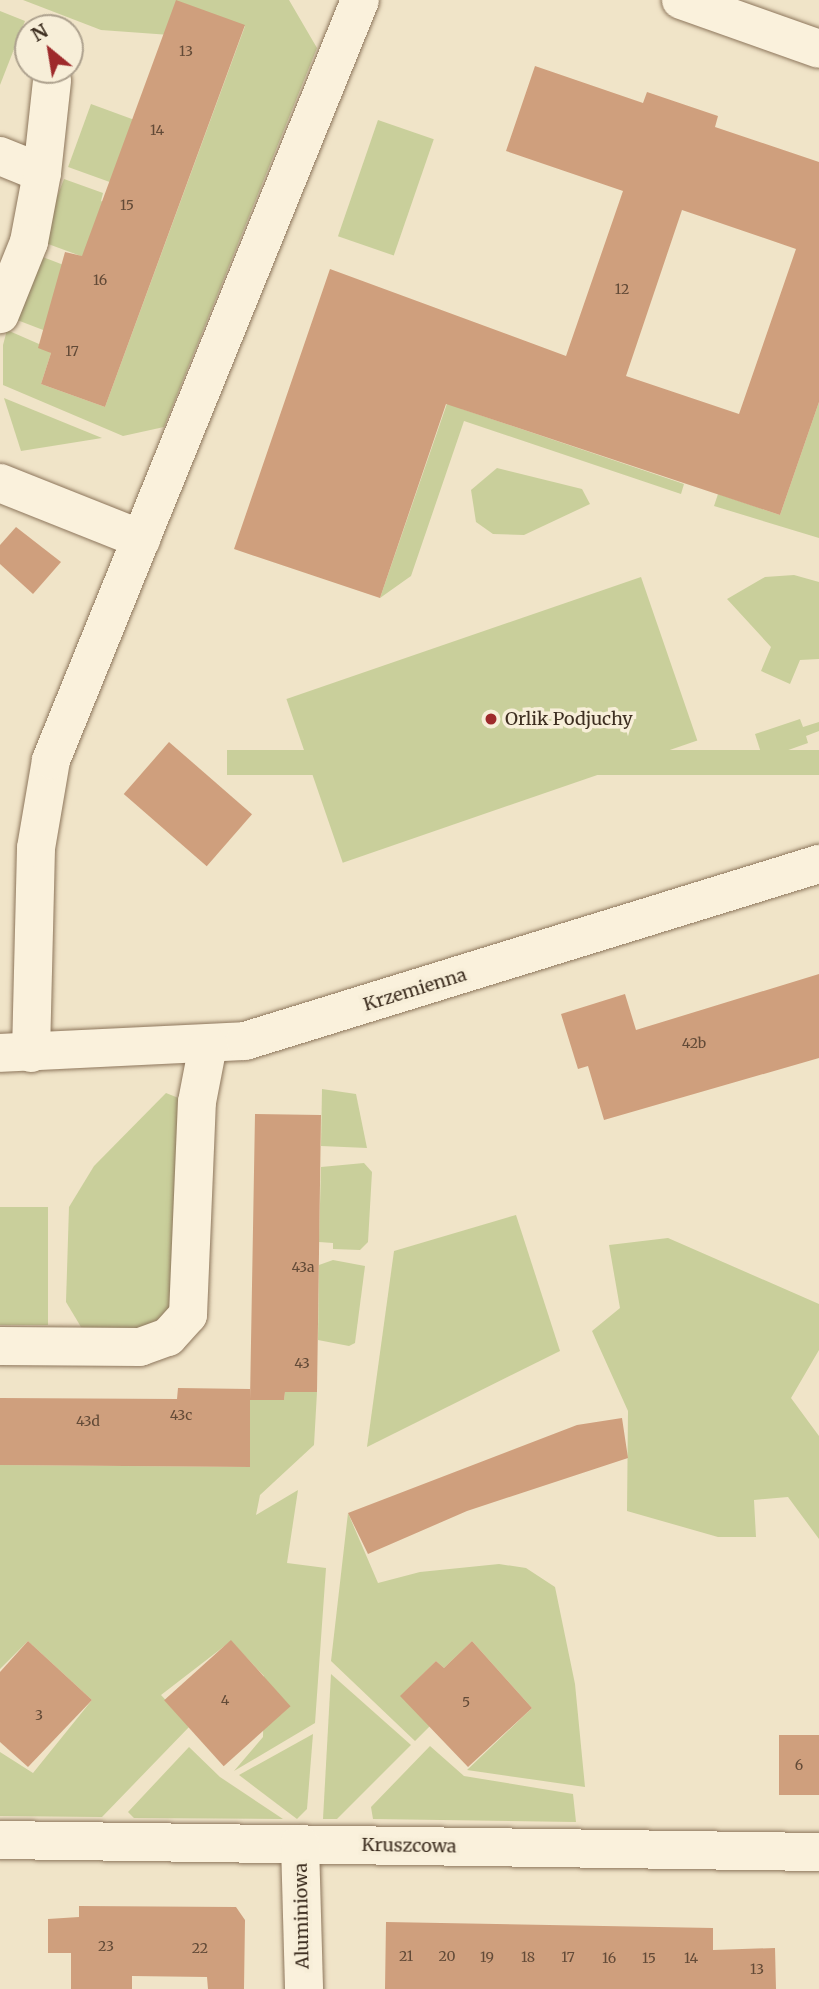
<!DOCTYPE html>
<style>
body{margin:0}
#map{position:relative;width:819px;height:1989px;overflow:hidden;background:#f0e4c8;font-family:Merriweather,serif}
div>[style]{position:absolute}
.green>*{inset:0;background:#c9cf9b;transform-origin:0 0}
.building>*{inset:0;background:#cf9f7d;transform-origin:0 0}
.roads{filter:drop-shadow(0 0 2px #8d765c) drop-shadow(0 0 2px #8d765c)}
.minor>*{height:38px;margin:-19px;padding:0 19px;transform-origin:19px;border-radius:19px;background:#faf1dc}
.dots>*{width:19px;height:19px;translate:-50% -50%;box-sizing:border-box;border:4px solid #f7eed8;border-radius:50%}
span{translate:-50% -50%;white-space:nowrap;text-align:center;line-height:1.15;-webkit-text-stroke:7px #f7eed8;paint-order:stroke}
.number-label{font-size:14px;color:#624a37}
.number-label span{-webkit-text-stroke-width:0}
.poi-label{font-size:18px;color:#3d2e20}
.left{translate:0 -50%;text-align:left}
.street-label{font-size:18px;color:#3d2e20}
.north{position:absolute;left:14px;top:14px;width:70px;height:70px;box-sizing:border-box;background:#f7eed8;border:2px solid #ada18e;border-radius:50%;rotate:330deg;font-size:19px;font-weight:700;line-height:28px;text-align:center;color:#3d2e20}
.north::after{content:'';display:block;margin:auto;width:24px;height:32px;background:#9e2a2b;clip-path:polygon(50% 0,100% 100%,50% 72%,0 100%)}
</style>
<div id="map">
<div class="green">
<div style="clip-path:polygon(23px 0,289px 0,317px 48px,164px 427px,123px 436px,3px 385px,3px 345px,7px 330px,39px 344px,51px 353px,41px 384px,105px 407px,245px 26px,170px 35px,101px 30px)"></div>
<div style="clip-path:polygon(0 11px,25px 21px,0 85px)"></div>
<div style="left:91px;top:104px;width:45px;height:67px;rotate:20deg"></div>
<div style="left:378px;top:120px;width:59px;height:123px;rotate:19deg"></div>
<div style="clip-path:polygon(64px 179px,103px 193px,101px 201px,109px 204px,89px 259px,40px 241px)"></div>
<div style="left:35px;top:254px;width:39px;height:68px;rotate:21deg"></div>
<div style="clip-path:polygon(462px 360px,462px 409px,684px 484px,681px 494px,464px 421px,411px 576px,380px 598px)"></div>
<div style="clip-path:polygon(4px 398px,102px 438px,21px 451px)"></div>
<div style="clip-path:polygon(819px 402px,819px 538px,714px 506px,718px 494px,780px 515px)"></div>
<div style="clip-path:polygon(497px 468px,582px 489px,590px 504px,524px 535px,493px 534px,476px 522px,471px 490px)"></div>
<div style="clip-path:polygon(794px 575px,819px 582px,819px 659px,800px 660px,790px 684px,761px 671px,771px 647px,727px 599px,765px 577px)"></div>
<div style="left:641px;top:577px;width:173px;height:375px;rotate:71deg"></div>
<div style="clip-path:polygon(800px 719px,803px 727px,819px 722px,819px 731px,806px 736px,808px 743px,763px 759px,755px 734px)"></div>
<div style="left:819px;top:750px;width:25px;height:592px;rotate:90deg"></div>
<div style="clip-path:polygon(322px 1089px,356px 1094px,367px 1148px,321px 1146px)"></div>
<div style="clip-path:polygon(166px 1093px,181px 1099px,171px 1310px,139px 1333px,84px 1332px,66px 1302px,69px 1207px,94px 1166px)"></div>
<div style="clip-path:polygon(364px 1163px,372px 1172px,368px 1242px,360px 1250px,333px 1249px,333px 1243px,319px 1242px,321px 1167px)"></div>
<div style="left:0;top:1207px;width:48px;height:118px"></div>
<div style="clip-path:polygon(516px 1215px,560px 1351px,367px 1447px,394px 1251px)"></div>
<div style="clip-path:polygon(668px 1238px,819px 1304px,819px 1350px,791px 1398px,819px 1436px,819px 1539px,788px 1497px,754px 1500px,756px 1537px,718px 1537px,627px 1511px,628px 1411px,592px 1331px,620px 1308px,609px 1245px)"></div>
<div style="clip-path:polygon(333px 1260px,365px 1266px,355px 1343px,349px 1346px,318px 1340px,319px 1265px)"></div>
<div style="clip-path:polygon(285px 1392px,317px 1392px,314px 1445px,260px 1495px,256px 1515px,298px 1490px,287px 1563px,326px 1568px,315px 1723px,234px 1771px,263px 1737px,264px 1676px,231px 1641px,161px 1695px,190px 1726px,102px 1817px,0 1816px,0 1752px,33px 1773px,92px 1700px,28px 1641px,0 1669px,0 1465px,249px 1467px,250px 1400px,284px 1400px)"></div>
<div style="clip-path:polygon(348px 1513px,378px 1583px,420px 1572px,499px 1564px,526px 1568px,555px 1587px,575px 1684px,585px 1787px,467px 1770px,532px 1708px,472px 1641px,444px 1668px,436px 1661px,401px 1696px,430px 1726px,415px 1741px,331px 1661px)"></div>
<div style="clip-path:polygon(331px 1674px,411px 1745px,337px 1819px,323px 1819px)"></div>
<div style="clip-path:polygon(313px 1734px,307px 1809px,297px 1819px,239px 1775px)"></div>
<div style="clip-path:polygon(430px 1746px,464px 1776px,573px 1794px,576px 1822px,373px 1819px,371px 1807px)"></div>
<div style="clip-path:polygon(189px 1747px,220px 1777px,283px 1819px,134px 1818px,128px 1812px)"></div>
</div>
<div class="building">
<div style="clip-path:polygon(176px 0,245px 25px,105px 407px,41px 384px,51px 353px,38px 348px,65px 252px,82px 256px)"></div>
<div style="clip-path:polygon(evenodd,535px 66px,643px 103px,647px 92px,718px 116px,715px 127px,819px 162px,819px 402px,780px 515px,446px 404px,380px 598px,234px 549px,330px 269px,566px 356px,623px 191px,506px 151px,535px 66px,682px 210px,796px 249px,739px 414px,626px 376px,682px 210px)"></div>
<div style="clip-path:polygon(16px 527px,61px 562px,33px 594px,0 564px,0 545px)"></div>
<div style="left:169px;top:742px;width:110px;height:69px;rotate:41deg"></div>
<div style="clip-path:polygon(819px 974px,819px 1058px,604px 1120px,588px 1066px,578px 1069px,561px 1014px,625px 994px,636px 1030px)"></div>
<div style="clip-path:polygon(255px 1114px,321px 1115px,317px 1392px,285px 1392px,284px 1400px,250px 1400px)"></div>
<div style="clip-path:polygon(178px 1388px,250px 1389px,250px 1467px,0 1465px,0 1398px,177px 1399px)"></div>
<div style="clip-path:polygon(622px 1418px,628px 1458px,467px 1511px,368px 1554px,348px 1513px,577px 1425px)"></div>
<div style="left:231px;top:1640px;width:89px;height:90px;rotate:48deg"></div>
<div style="clip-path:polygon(28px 1641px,92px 1700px,28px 1767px,0 1742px,0 1672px)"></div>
<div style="clip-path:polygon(472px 1641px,532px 1708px,468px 1767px,400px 1696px,436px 1661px,444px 1668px)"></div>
<div style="left:779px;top:1735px;width:40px;height:60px"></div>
<div style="clip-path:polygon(79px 1906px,236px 1907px,245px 1920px,244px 1989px,208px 1989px,207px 1977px,132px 1976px,132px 1989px,71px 1989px,71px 1953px,48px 1953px,48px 1919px,79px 1917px)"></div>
<div style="clip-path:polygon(386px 1922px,713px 1928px,713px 1950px,775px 1948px,776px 1989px,385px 1989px)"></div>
</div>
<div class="roads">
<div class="minor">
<div style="left:681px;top:0;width:146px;rotate:19.5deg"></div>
<div style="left:0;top:156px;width:45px;rotate:22deg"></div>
<div style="left:42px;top:173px;width:70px;rotate:100.7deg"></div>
<div style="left:29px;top:242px;width:78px;rotate:111.9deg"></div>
<div style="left:42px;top:173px;width:93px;rotate:-83.8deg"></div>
<div style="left:0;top:483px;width:152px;rotate:21.7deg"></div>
<div style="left:0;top:1053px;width:245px;rotate:-2.8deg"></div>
<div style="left:245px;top:1041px;width:601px;rotate:-17.14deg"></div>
<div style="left:31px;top:1053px;width:205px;rotate:-88.6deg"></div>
<div style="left:36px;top:848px;width:89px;rotate:-80.3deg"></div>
<div style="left:51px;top:760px;width:820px;rotate:-67.87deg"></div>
<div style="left:0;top:1346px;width:140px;rotate:0.4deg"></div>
<div style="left:140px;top:1347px;width:30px;rotate:-20deg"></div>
<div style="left:168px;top:1337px;width:30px;rotate:-48deg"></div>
<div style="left:188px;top:1315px;width:213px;rotate:-87.6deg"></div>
<div style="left:197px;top:1102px;width:58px;rotate:-79.1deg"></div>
<div style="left:0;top:1840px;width:819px;rotate:0.84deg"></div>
<div style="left:300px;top:1844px;width:145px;rotate:88.4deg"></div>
</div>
</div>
<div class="dots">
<div style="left:491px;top:719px;background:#9e2a2b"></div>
</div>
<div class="number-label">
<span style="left:186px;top:51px">13</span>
<span style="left:157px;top:130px">14</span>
<span style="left:127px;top:205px">15</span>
<span style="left:100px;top:280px">16</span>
<span style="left:622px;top:289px">12</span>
<span style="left:72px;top:351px">17</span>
<span style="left:694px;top:1043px">42b</span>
<span style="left:303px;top:1267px">43a</span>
<span style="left:302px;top:1363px">43</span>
<span style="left:181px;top:1415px">43c</span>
<span style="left:88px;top:1421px">43d</span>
<span style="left:225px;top:1700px">4</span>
<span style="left:466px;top:1702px">5</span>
<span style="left:39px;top:1715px">3</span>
<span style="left:799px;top:1765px">6</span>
<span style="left:106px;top:1946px">23</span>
<span style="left:200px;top:1948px">22</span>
<span style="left:406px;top:1956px">21</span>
<span style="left:447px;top:1956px">20</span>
<span style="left:487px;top:1957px">19</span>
<span style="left:528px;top:1957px">18</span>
<span style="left:568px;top:1957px">17</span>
<span style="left:609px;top:1958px">16</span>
<span style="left:649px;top:1958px">15</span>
<span style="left:691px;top:1958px">14</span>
<span style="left:757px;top:1969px">13</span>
</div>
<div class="poi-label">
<span class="left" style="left:505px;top:719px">Orlik Podjuchy</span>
</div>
<div class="street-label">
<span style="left:415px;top:990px;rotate:-17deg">Krzemienna</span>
<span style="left:409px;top:1846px;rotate:1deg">Kruszcowa</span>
<span style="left:302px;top:1916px;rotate:-91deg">Aluminiowa</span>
</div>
<div class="north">N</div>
</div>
